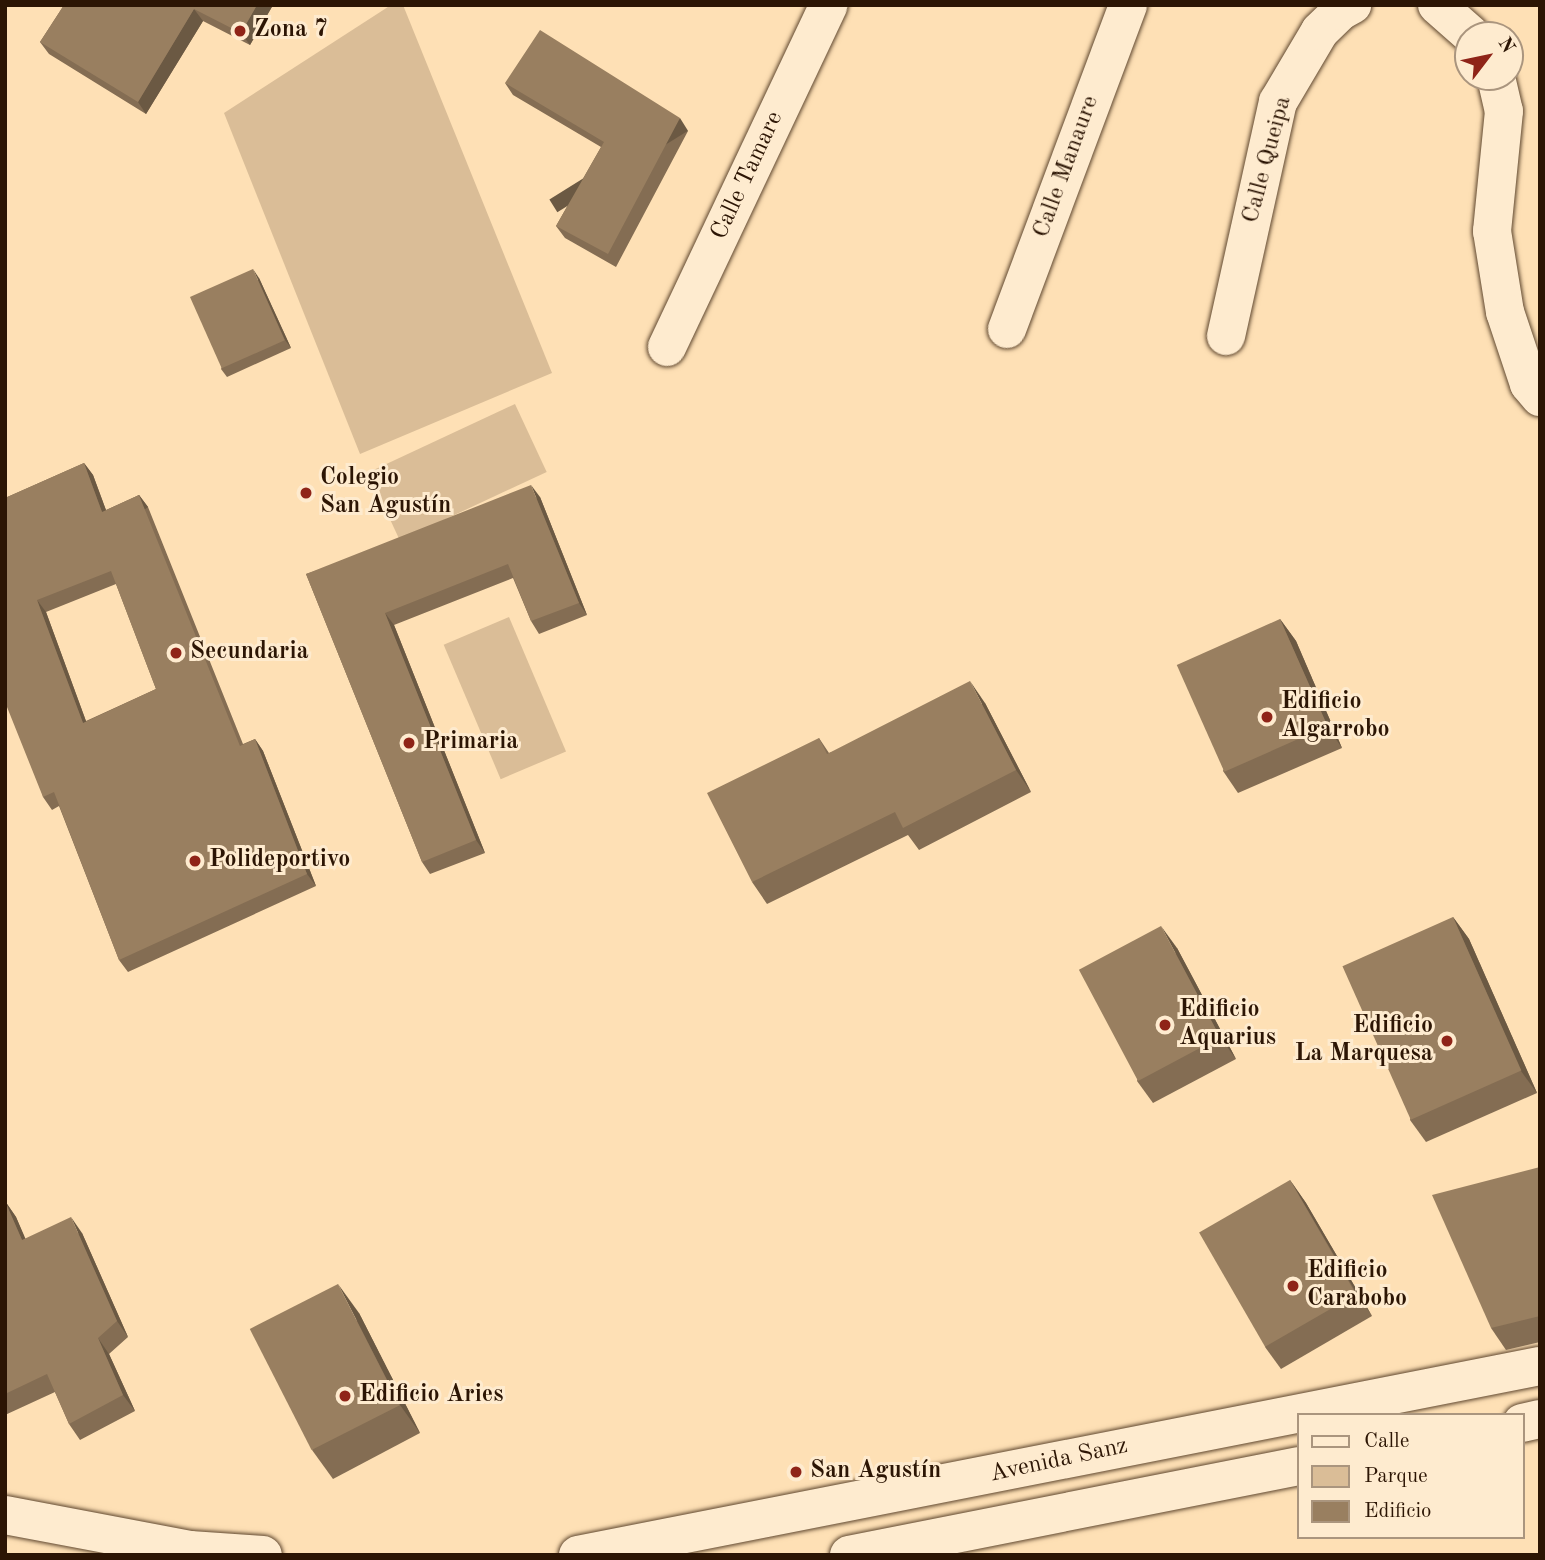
<!DOCTYPE html>
<meta charset="utf-8">
<style>
body{margin:0}
#map{position:relative;width:1545px;height:1560px;overflow:hidden;background:#fee0b5;font-family:"Old Standard TT",serif}
div>[style]{position:absolute}
.green>*{inset:0;background:#dabd97;transform-origin:0 0}
.roads{filter:drop-shadow(0 0 2px #604830) drop-shadow(0 0 2px #604830)}
.street>*{height:38px;margin:-19px;padding:0 19px;transform-origin:19px;border-radius:19px;background:#feebcf}
.secondary>*{height:38px;margin:-19px;padding:0 19px;transform-origin:19px;border-radius:19px;background:#feebcf}
.wall>*{inset:0;background:#846d53}
.shaded-wall>*{inset:0;background:#6b5943;transform-origin:0 0}
.building>*{inset:0;background:#997f60;transform-origin:0 0}
.dots>*{width:19px;height:19px;translate:-50% -50%;box-sizing:border-box;border:4px solid #feebcf;border-radius:50%}
span{translate:-50% -50%;white-space:nowrap;text-align:center;line-height:1.15;-webkit-text-stroke:6px #feebcf;paint-order:stroke}
.poi-label{font-size:24px;color:#2c1504;font-weight:700}
.left{translate:0 -50%;text-align:left}
.right{translate:-100% -50%;text-align:right}
.street-label{font-size:24px;color:#2c1504}
.frame{position:absolute;inset:0;border:7px solid #2c1504;pointer-events:none}
.legend{position:absolute;left:1297px;top:1413px;width:228px;height:126px;box-sizing:border-box;background:#feebcf;border:2px solid #aa957e;margin:0;padding:9px 12px;list-style:none;font-size:21px;color:#2c1504}
.legend li{display:flex;align-items:center;gap:14px;height:35px}
.legend b{width:35px;border:2px solid #aa957e}
.north{position:absolute;left:1454px;top:21px;width:70px;height:70px;box-sizing:border-box;background:#feebcf;border:2px solid #aa957e;border-radius:50%;rotate:58deg;font-size:19px;font-weight:700;line-height:28px;text-align:center;color:#2c1504}
.north::after{content:'';display:block;margin:auto;width:24px;height:32px;background:#8f2418;clip-path:polygon(50% 0,100% 100%,50% 72%,0 100%)}
</style>
<div id="map">
<div class="green">
<div style="clip-path:polygon(391px 5px,403px 5px,552px 373px,360px 454px,224px 113px)"></div>
<div style="left:515px;top:404px;width:75px;height:162px;rotate:65deg"></div>
<div style="left:509px;top:617px;width:146px;height:71px;rotate:67deg"></div>
</div>
<div class="roads">
<div class="street">
<div style="left:1437px;top:5px;width:45px;rotate:41.4deg"></div>
<div style="left:1496px;top:77px;width:35px;rotate:77deg"></div>
<div style="left:1504px;top:111px;width:121px;rotate:95.7deg"></div>
<div style="left:1492px;top:231px;width:82px;rotate:80.9deg"></div>
<div style="left:1505px;top:312px;width:76px;rotate:71.6deg"></div>
<div style="left:1529px;top:384px;width:17px;rotate:50deg"></div>
<div style="left:1007px;top:329px;width:346px;rotate:-69.5deg"></div>
<div style="left:1226px;top:336px;width:240px;rotate:-77.5deg"></div>
<div style="left:1278px;top:102px;width:82px;rotate:-59.4deg"></div>
<div style="left:1320px;top:31px;width:29px;rotate:-44deg"></div>
<div style="left:1341px;top:11px;width:13px;rotate:-29deg"></div>
<div style="left:667px;top:347px;width:378px;rotate:-64.7deg"></div>
</div>
<div class="secondary">
<div style="left:1522px;top:1423px;width:18px;rotate:-13deg"></div>
<div style="left:5px;top:1515px;width:188px;rotate:10.7deg"></div>
<div style="left:190px;top:1550px;width:73px;rotate:3.9deg"></div>
<div style="left:578px;top:1555px;width:980px;rotate:-11.12deg"></div>
<div style="left:849px;top:1555px;width:458px;rotate:-11.2deg"></div>
</div>
</div>
<div class="wall">
<div style="clip-path:polygon(64px 5px,273px 5px,250px 45px,203px 21px,146px 114px,49px 54px,40px 42px)"></div>
<div style="clip-path:polygon(505px 83px,688px 131px,616px 267px,565px 238px,556px 226px,601px 147px,513px 95px)"></div>
<div style="clip-path:polygon(259px 278px,291px 348px,227px 377px,221px 369px)"></div>
<div style="clip-path:polygon(evenodd,84px 463px,93px 475px,106px 510px,139px 495px,148px 507px,243px 744px,255px 739px,263px 751px,316px 886px,128px 972px,119px 960px,59px 806px,52px 810px,43px 797px,5px 498px,84px 463px,116px 584px,156px 689px,86px 721px,46px 612px,116px 584px)"></div>
<div style="clip-path:polygon(540px 497px,587px 615px,539px 634px,531px 621px,513px 578px,394px 625px,485px 853px,430px 874px,422px 862px,306px 574px)"></div>
<div style="clip-path:polygon(1280px 619px,1296px 641px,1342px 748px,1238px 793px,1223px 771px)"></div>
<div style="clip-path:polygon(985px 703px,1031px 792px,919px 850px,908px 835px,767px 904px,752px 882px,819px 738px,829px 753px)"></div>
<div style="clip-path:polygon(1453px 917px,1469px 939px,1537px 1093px,1426px 1142px,1410px 1120px)"></div>
<div style="clip-path:polygon(1177px 948px,1236px 1059px,1153px 1103px,1137px 1081px)"></div>
<div style="clip-path:polygon(1540px 1167px,1540px 1342px,1506px 1350px,1491px 1328px)"></div>
<div style="clip-path:polygon(1290px 1180px,1306px 1203px,1372px 1316px,1281px 1369px,1265px 1347px)"></div>
<div style="clip-path:polygon(5px 1201px,16px 1217px,25px 1239px,82px 1233px,128px 1337px,109px 1354px,135px 1411px,80px 1440px,69px 1424px,55px 1392px,5px 1415px)"></div>
<div style="clip-path:polygon(359px 1313px,420px 1433px,333px 1479px,312px 1450px)"></div>
</div>
<div class="shaded-wall">
<div style="clip-path:polygon(257px 5px,273px 5px,250px 45px,241px 33px)"></div>
<div style="clip-path:polygon(194px 9px,203px 21px,146px 114px,138px 102px)"></div>
<div style="left:680px;top:118px;width:15px;height:154px;rotate:58deg"></div>
<div style="clip-path:polygon(253px 269px,259px 278px,291px 348px,285px 340px)"></div>
<div style="clip-path:polygon(84px 463px,93px 475px,111px 524px,102px 512px)"></div>
<div style="clip-path:polygon(531px 485px,540px 497px,587px 615px,579px 603px)"></div>
<div style="left:139px;top:495px;width:15px;height:271px;rotate:53deg"></div>
<div style="clip-path:polygon(37px 600px,46px 612px,91px 735px,83px 723px)"></div>
<div style="clip-path:polygon(385px 613px,394px 625px,485px 853px,476px 840px)"></div>
<div style="clip-path:polygon(1280px 619px,1296px 641px,1342px 748px,1327px 726px)"></div>
<div style="clip-path:polygon(970px 681px,985px 703px,1031px 792px,1016px 770px)"></div>
<div style="clip-path:polygon(255px 739px,263px 751px,316px 886px,307px 874px)"></div>
<div style="clip-path:polygon(1453px 917px,1469px 939px,1537px 1093px,1521px 1071px)"></div>
<div style="clip-path:polygon(1161px 926px,1177px 948px,1236px 1059px,1220px 1037px)"></div>
<div style="clip-path:polygon(1290px 1180px,1306px 1203px,1372px 1316px,1357px 1294px)"></div>
<div style="clip-path:polygon(5px 1201px,16px 1217px,33px 1256px,22px 1240px)"></div>
<div style="clip-path:polygon(71px 1217px,82px 1233px,128px 1337px,117px 1321px)"></div>
<div style="clip-path:polygon(338px 1284px,359px 1313px,420px 1433px,400px 1405px)"></div>
<div style="clip-path:polygon(98px 1338px,109px 1354px,135px 1411px,123px 1395px)"></div>
</div>
<div class="building">
<div style="clip-path:polygon(64px 5px,257px 5px,241px 33px,194px 9px,138px 102px,40px 42px)"></div>
<div style="clip-path:polygon(540px 30px,680px 118px,608px 254px,556px 226px,604px 142px,505px 83px)"></div>
<div style="left:253px;top:269px;width:78px;height:69px;rotate:66deg"></div>
<div style="clip-path:polygon(evenodd,84px 463px,102px 512px,139px 495px,240px 746px,255px 739px,307px 874px,119px 960px,54px 792px,43px 797px,5px 702px,5px 498px,84px 463px,111px 571px,156px 689px,83px 723px,37px 600px,111px 571px)"></div>
<div style="clip-path:polygon(531px 485px,579px 603px,531px 621px,508px 564px,385px 613px,476px 840px,422px 862px,306px 574px)"></div>
<div style="left:1280px;top:619px;width:117px;height:113px;rotate:66deg"></div>
<div style="clip-path:polygon(970px 681px,1016px 770px,903px 828px,895px 812px,752px 882px,707px 793px,819px 738px,827px 754px)"></div>
<div style="left:1453px;top:917px;width:168px;height:121px;rotate:66deg"></div>
<div style="left:1161px;top:926px;width:126px;height:93px;rotate:62deg"></div>
<div style="clip-path:polygon(1540px 1167px,1540px 1316px,1491px 1328px,1432px 1195px)"></div>
<div style="left:1290px;top:1180px;width:132px;height:105px;rotate:60deg"></div>
<div style="clip-path:polygon(5px 1201px,22px 1240px,71px 1217px,117px 1321px,98px 1338px,123px 1395px,69px 1424px,47px 1374px,5px 1394px)"></div>
<div style="left:338px;top:1284px;width:136px;height:99px;rotate:63deg"></div>
</div>
<div class="dots">
<div style="left:240px;top:31px;background:#8f2418"></div>
<div style="left:306px;top:493px;background:#8f2418"></div>
<div style="left:176px;top:653px;background:#8f2418"></div>
<div style="left:1267px;top:717px;background:#8f2418"></div>
<div style="left:409px;top:743px;background:#8f2418"></div>
<div style="left:195px;top:861px;background:#8f2418"></div>
<div style="left:1165px;top:1025px;background:#8f2418"></div>
<div style="left:1447px;top:1041px;background:#8f2418"></div>
<div style="left:1293px;top:1286px;background:#8f2418"></div>
<div style="left:345px;top:1396px;background:#8f2418"></div>
<div style="left:796px;top:1472px;background:#8f2418"></div>
</div>
<div class="poi-label">
<span class="left" style="left:254px;top:31px">Zona 7</span>
<span class="left" style="left:320px;top:493px">Colegio<br>San Agustín</span>
<span class="left" style="left:190px;top:653px">Secundaria</span>
<span class="left" style="left:1281px;top:717px">Edificio<br>Algarrobo</span>
<span class="left" style="left:423px;top:743px">Primaria</span>
<span class="left" style="left:209px;top:861px">Polideportivo</span>
<span class="left" style="left:1179px;top:1025px">Edificio<br>Aquarius</span>
<span class="right" style="left:1433px;top:1041px">Edificio<br>La Marquesa</span>
<span class="left" style="left:1307px;top:1286px">Edificio<br>Carabobo</span>
<span class="left" style="left:359px;top:1396px">Edificio Aries</span>
<span class="left" style="left:810px;top:1472px">San Agustín</span>
</div>
<div class="street-label">
<span style="left:1268px;top:160px;rotate:-75deg">Calle Queipa</span>
<span style="left:1067px;top:167px;rotate:-70deg">Calle Manaure</span>
<span style="left:748px;top:176px;rotate:-65deg">Calle Tamare</span>
<span style="left:1059px;top:1461px;rotate:-12deg">Avenida Sanz</span>
</div>
<div class="frame"></div>
<ul class="legend">
<li><b style="height:9px;background:#feebcf"></b>Calle</li>
<li><b style="height:19px;background:#dabd97"></b>Parque</li>
<li><b style="height:19px;background:#997f60"></b>Edificio</li>
</ul>
<div class="north">N</div>
</div>
